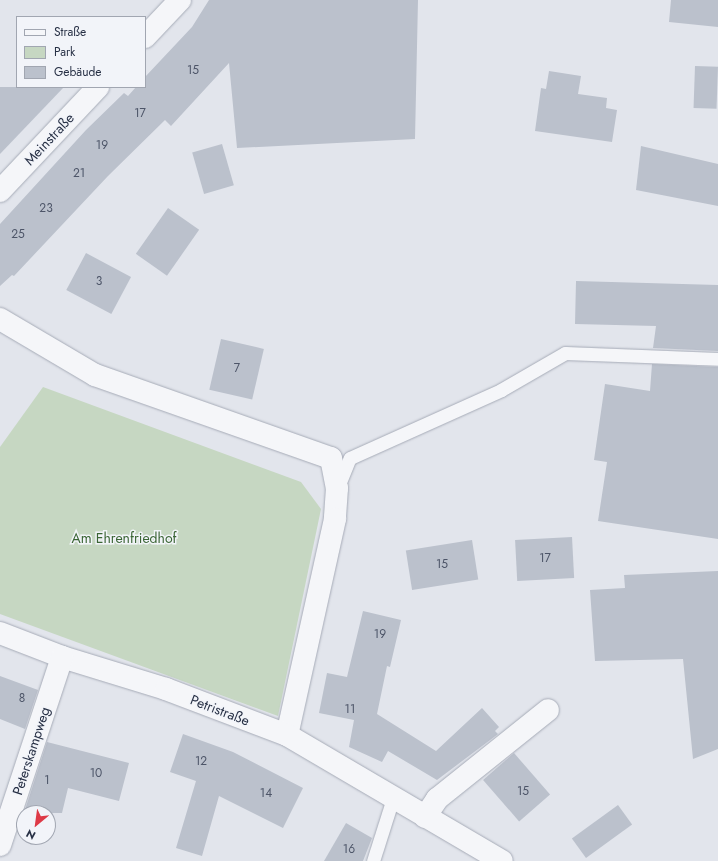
<!DOCTYPE html>
<meta charset="utf-8">
<style>
body{margin:0}
#map{position:relative;width:718px;height:861px;overflow:hidden;background:#e2e5ec;font-family:Jost,sans-serif}
div>[style]{position:absolute}
.green>*{inset:0;background:#c6d7c2}
.building>*{inset:0;background:#bbc1cc;transform-origin:0 0}
.roads{filter:drop-shadow(0 0 1px #a6abb7) drop-shadow(0 0 1px #a6abb7)}
.lane>*{height:13px;margin:-6.5px;padding:0 6.5px;transform-origin:6.5px;border-radius:6.5px;background:#f5f6f9}
.street>*{height:22px;margin:-11px;padding:0 11px;transform-origin:11px;border-radius:11px;background:#f5f6f9}
span{translate:-50% -50%;white-space:nowrap;text-align:center;line-height:1.15;-webkit-text-stroke:3px #f2f4f9;paint-order:stroke}
.number-label{font-size:12px;color:#4d5568}
.number-label span{-webkit-text-stroke-width:0}
.street-label{font-size:14px;color:#283146}
.park-label{font-size:14px;color:#396433}
.legend{position:absolute;left:16px;top:16px;width:130px;height:72px;box-sizing:border-box;background:#f2f4f9;border:1px solid #a1a6b1;margin:0;padding:5px 7px;list-style:none;font-size:12px;color:#283146}
.legend li{display:flex;align-items:center;gap:8px;height:20px}
.legend b{width:20px;border:1px solid #a1a6b1}
.north{position:absolute;left:16px;top:805px;width:40px;height:40px;box-sizing:border-box;background:#f2f4f9;border:1px solid #a1a6b1;border-radius:50%;rotate:209deg;font-size:11px;font-weight:700;line-height:16px;text-align:center;color:#283146}
.north::after{content:'';display:block;margin:auto;width:14px;height:18px;background:#de3a47;clip-path:polygon(50% 0,100% 100%,50% 72%,0 100%)}
</style>
<div id="map">
<div class="green">
<div style="clip-path:polygon(43px 387px,301px 482px,321px 509px,278px 716px,0 614px,0 447px)"></div>
</div>
<div class="building">
<div style="clip-path:polygon(209px 0,418px 0,415px 139px,237px 148px,229px 63px,171px 126px,165px 120px,108px 176px,14px 276px,12px 275px,0 286px,0 224px,86px 130px,124px 93px,128px 96px,136px 87px,145px 87px,145px 77px,192px 27px)"></div>
<div style="clip-path:polygon(671px 0,718px 0,718px 27px,669px 22px)"></div>
<div style="left:695px;top:66px;width:23px;height:42px;rotate:2deg"></div>
<div style="clip-path:polygon(549px 71px,581px 76px,578px 94px,607px 98px,606px 108px,617px 110px,612px 142px,535px 131px,541px 88px,546px 89px)"></div>
<div style="clip-path:polygon(0 87px,64px 87px,0 154px)"></div>
<div style="left:222px;top:144px;width:43px;height:31px;rotate:74deg"></div>
<div style="clip-path:polygon(641px 146px,718px 164px,718px 206px,636px 190px)"></div>
<div style="left:168px;top:208px;width:38px;height:56px;rotate:35deg"></div>
<div style="left:86px;top:253px;width:51px;height:42px;rotate:28deg"></div>
<div style="clip-path:polygon(576px 281px,718px 285px,718px 351px,653px 348px,656px 326px,575px 324px)"></div>
<div style="left:221px;top:339px;width:44px;height:52px;rotate:13deg"></div>
<div style="clip-path:polygon(652px 364px,718px 367px,718px 539px,598px 521px,607px 462px,594px 460px,605px 384px,650px 391px)"></div>
<div style="left:572px;top:537px;width:41px;height:57px;rotate:87deg"></div>
<div style="left:472px;top:540px;width:40px;height:67px;rotate:81deg"></div>
<div style="clip-path:polygon(718px 571px,718px 749px,693px 759px,683px 659px,595px 661px,590px 590px,625px 588px,624px 575px)"></div>
<div style="clip-path:polygon(363px 611px,401px 620px,390px 667px,387px 666px,377px 714px,436px 751px,482px 708px,499px 727px,495px 731px,498px 734px,437px 780px,388px 751px,382px 762px,349px 747px,354px 720px,319px 713px,327px 673px,347px 677px)"></div>
<div style="clip-path:polygon(0 676px,38px 690px,25px 729px,0 719px)"></div>
<div style="clip-path:polygon(183px 734px,233px 752px,303px 788px,283px 828px,219px 796px,202px 856px,176px 848px,196px 781px,170px 772px)"></div>
<div style="clip-path:polygon(47px 742px,129px 763px,119px 801px,68px 788px,62px 813px,24px 813px)"></div>
<div style="left:514px;top:753px;width:55px;height:41px;rotate:49deg"></div>
<div style="left:618px;top:805px;width:24px;height:57px;rotate:54deg"></div>
<div style="clip-path:polygon(346px 823px,372px 838px,363px 861px,324px 861px)"></div>
</div>
<div class="roads">
<div class="lane">
<div style="left:338px;top:487px;width:31px;rotate:-68deg"></div>
<div style="left:350px;top:458px;width:166px;rotate:-24.2deg"></div>
<div style="left:501px;top:390px;width:74px;rotate:-30deg"></div>
<div style="left:565px;top:353px;width:153px;rotate:2.2deg"></div>
<div style="left:373px;top:861px;width:66px;rotate:-72.4deg"></div>
</div>
<div class="street">
<div style="left:145px;top:37px;width:51px;rotate:-46.6deg"></div>
<div style="left:0;top:191px;width:143px;rotate:-46.7deg"></div>
<div style="left:0;top:319px;width:110px;rotate:30.5deg"></div>
<div style="left:95px;top:375px;width:250px;rotate:19.4deg"></div>
<div style="left:331px;top:458px;width:31px;rotate:79deg"></div>
<div style="left:337px;top:488px;width:31px;rotate:94deg"></div>
<div style="left:335px;top:519px;width:221px;rotate:102.5deg"></div>
<div style="left:0;top:633px;width:66px;rotate:21.2deg"></div>
<div style="left:62px;top:657px;width:109px;rotate:17.1deg"></div>
<div style="left:166px;top:689px;width:129px;rotate:20.8deg"></div>
<div style="left:287px;top:735px;width:249px;rotate:30.4deg"></div>
<div style="left:425px;top:817px;width:22px;rotate:-56deg"></div>
<div style="left:437px;top:799px;width:142px;rotate:-38.7deg"></div>
<div style="left:0;top:845px;width:198px;rotate:-71.7deg"></div>
</div>
</div>
<div class="number-label">
<span style="left:193px;top:71px">15</span>
<span style="left:140px;top:114px">17</span>
<span style="left:102px;top:146px">19</span>
<span style="left:79px;top:174px">21</span>
<span style="left:46px;top:209px">23</span>
<span style="left:18px;top:235px">25</span>
<span style="left:99px;top:282px">3</span>
<span style="left:237px;top:369px">7</span>
<span style="left:545px;top:559px">17</span>
<span style="left:442px;top:565px">15</span>
<span style="left:380px;top:635px">19</span>
<span style="left:22px;top:699px">8</span>
<span style="left:350px;top:710px">11</span>
<span style="left:201px;top:762px">12</span>
<span style="left:96px;top:774px">10</span>
<span style="left:47px;top:781px">1</span>
<span style="left:523px;top:792px">15</span>
<span style="left:266px;top:794px">14</span>
<span style="left:349px;top:850px">16</span>
</div>
<div class="street-label">
<span style="left:49px;top:139px;rotate:-47deg">Meinstraße</span>
<span style="left:220px;top:710px;rotate:21deg">Petristraße</span>
<span style="left:31px;top:751px;rotate:-72deg">Peterskampweg</span>
</div>
<div class="park-label">
<span style="left:124px;top:538px">Am Ehrenfriedhof</span>
</div>
<ul class="legend">
<li><b style="height:5px;background:#f5f6f9"></b>Straße</li>
<li><b style="height:11px;background:#c6d7c2"></b>Park</li>
<li><b style="height:11px;background:#bbc1cc"></b>Gebäude</li>
</ul>
<div class="north">N</div>
</div>
